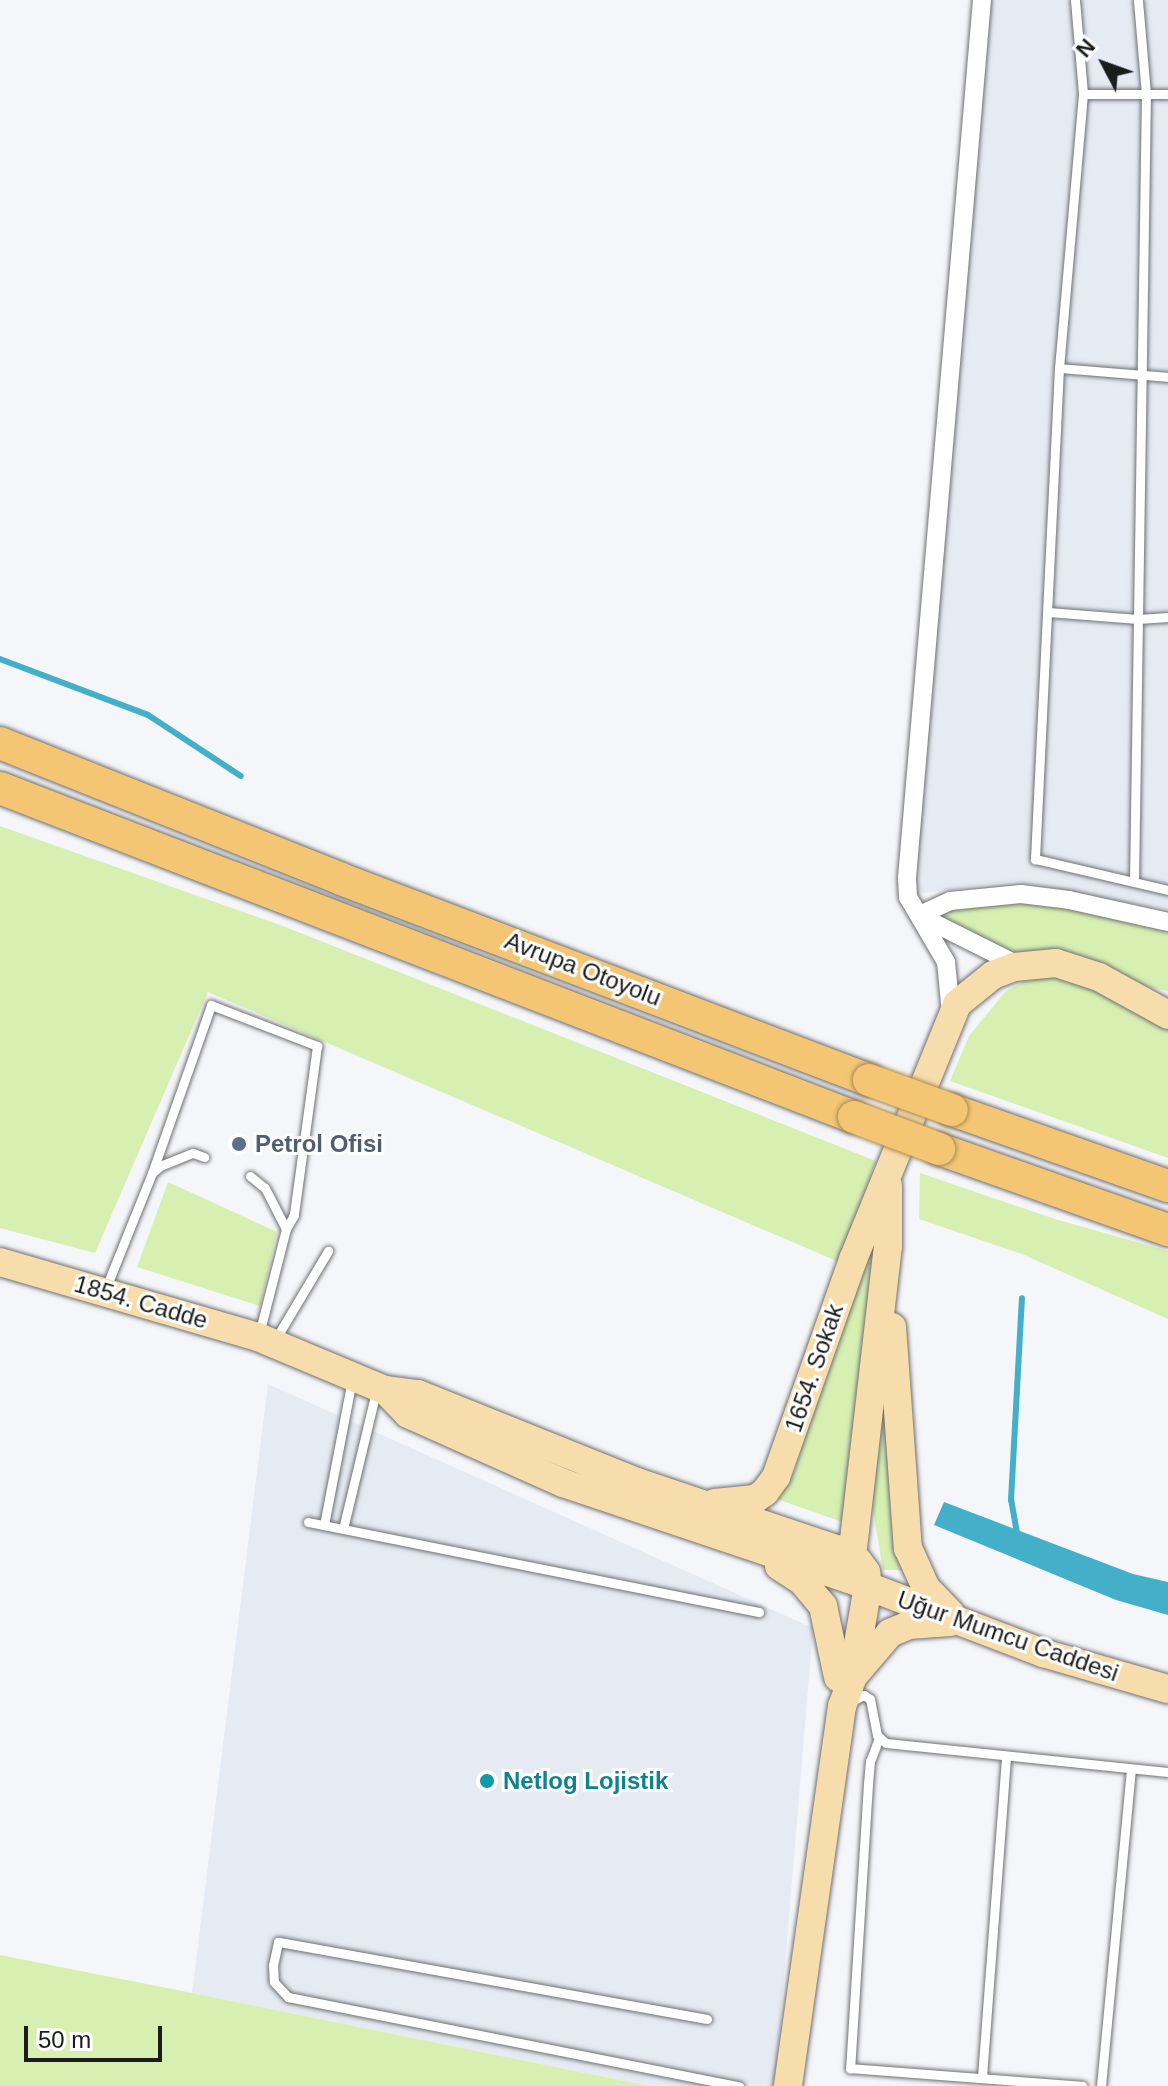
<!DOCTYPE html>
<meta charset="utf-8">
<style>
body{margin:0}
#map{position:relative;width:1168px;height:2086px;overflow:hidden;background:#f5f6f9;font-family:Helvetica,sans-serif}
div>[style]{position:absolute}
.built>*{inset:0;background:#e6eaf3}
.green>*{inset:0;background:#d7f0b2}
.water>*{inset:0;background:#43afc8}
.stream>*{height:6px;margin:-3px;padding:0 3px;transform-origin:3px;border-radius:3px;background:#43afc8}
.roads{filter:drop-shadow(0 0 2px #6f7072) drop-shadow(0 0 2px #6f7072)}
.lane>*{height:9px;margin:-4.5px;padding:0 4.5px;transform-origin:4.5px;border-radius:4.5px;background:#fff}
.street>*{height:18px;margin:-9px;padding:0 9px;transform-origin:9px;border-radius:9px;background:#fff}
.primary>*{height:28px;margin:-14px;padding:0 14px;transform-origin:14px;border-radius:14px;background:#f8ddac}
.highway>*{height:32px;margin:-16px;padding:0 16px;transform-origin:16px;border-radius:16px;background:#f4c674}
.bridges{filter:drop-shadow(0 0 2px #a88a55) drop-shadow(0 0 2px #a88a55)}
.highway-bridge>*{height:32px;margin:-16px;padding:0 16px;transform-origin:16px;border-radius:16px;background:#f4c674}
.dots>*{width:22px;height:22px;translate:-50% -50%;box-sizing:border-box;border:4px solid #fff;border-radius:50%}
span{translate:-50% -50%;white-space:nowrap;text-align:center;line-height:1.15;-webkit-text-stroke:6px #fff;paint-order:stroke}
.street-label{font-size:24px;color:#1b1c1c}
.service-label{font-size:24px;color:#4e5e75;font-weight:700}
.left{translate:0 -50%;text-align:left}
.culture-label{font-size:24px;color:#0d838f;font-weight:700}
.north{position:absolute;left:1064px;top:24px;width:80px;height:80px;-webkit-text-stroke:6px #fff;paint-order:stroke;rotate:311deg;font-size:22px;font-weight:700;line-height:32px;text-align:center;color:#1b1c1c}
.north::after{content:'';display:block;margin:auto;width:28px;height:36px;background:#1b1c1c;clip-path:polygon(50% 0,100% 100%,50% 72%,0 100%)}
.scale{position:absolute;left:24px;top:2026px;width:138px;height:36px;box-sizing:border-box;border:4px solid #1b1c1c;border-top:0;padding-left:10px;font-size:24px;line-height:28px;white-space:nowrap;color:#1b1c1c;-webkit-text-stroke:6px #fff;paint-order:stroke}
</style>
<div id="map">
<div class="built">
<div style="clip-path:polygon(975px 0,1168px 0,1168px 910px,1014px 881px,899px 896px)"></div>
<div style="clip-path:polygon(268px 1384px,813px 1628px,775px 2086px,649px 2086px,192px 1993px)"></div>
</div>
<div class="green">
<div style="clip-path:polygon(0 826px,283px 926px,876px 1161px,839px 1262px,208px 992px,95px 1253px,0 1228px)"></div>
<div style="clip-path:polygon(1021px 894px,1168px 922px,1168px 991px,1030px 965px,920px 915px)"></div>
<div style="clip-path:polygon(1038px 973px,1063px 973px,1168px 1024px,1168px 1158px,950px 1081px,969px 1036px,1005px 992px)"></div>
<div style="clip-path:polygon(920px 1173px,1055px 1219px,1168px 1251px,1168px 1319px,1022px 1254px,919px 1219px)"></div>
<div style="clip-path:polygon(168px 1182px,277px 1232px,260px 1306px,137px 1267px)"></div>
<div style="clip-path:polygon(867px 1262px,872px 1262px,845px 1523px,777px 1499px,795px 1470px,821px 1380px)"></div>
<div style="clip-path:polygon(887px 1374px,903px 1570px,883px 1570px,872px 1504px)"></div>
<div style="clip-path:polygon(0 1955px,192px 1993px,649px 2086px,0 2086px)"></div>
</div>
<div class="water">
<div style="clip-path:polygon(944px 1502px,1133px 1574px,1168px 1582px,1168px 1615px,1116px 1600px,934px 1525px)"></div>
</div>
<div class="stream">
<div style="left:0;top:659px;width:158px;rotate:20.7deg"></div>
<div style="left:148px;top:715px;width:111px;rotate:33.3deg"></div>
<div style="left:1017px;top:1533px;width:34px;rotate:-100deg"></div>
<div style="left:1011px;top:1500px;width:202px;rotate:-86.9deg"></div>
</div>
<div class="roads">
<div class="lane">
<div style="left:1075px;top:0;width:94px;rotate:85.1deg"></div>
<div style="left:1083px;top:94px;width:275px;rotate:95deg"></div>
<div style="left:1059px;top:368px;width:492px;rotate:92.8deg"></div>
<div style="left:1035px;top:859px;width:137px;rotate:13.1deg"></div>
<div style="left:1083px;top:94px;width:85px"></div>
<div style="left:1059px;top:368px;width:109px;rotate:4.7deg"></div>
<div style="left:1048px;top:612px;width:90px;rotate:4.4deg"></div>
<div style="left:1138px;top:619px;width:30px;rotate:-4deg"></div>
<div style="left:1134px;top:882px;width:788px;rotate:-89.13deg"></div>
<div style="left:1146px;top:94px;width:94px;rotate:-94.9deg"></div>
<div style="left:152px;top:1173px;width:178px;rotate:-70.6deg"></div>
<div style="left:211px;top:1005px;width:114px;rotate:21.1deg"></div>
<div style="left:317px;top:1046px;width:171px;rotate:97.8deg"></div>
<div style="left:294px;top:1215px;width:16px;rotate:120deg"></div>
<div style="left:250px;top:1176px;width:19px;rotate:39deg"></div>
<div style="left:265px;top:1188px;width:46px;rotate:62.9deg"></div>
<div style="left:286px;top:1229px;width:108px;rotate:104.4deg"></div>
<div style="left:105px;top:1290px;width:126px;rotate:-68.1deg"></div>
<div style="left:152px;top:1173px;width:11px;rotate:-41deg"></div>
<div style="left:160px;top:1166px;width:35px;rotate:-22deg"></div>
<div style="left:193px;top:1153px;width:12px;rotate:20deg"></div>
<div style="left:275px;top:1340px;width:104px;rotate:-59.2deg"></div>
<div style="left:308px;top:1522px;width:460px;rotate:11.3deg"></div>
<div style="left:324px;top:1525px;width:149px;rotate:-79.1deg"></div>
<div style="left:343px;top:1529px;width:141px;rotate:-76.5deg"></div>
<div style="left:852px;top:1701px;width:13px;rotate:-27deg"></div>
<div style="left:864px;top:1695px;width:7px;rotate:34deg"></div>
<div style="left:870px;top:1699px;width:37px;rotate:79deg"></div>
<div style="left:877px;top:1735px;width:12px;rotate:42deg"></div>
<div style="left:886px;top:1743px;width:283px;rotate:5.9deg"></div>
<div style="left:879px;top:1738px;width:25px;rotate:111deg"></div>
<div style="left:870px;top:1761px;width:23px;rotate:95deg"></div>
<div style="left:868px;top:1784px;width:285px;rotate:93.6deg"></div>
<div style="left:850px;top:2068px;width:233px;rotate:4.4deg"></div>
<div style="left:707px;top:2019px;width:436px;rotate:-169.8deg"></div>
<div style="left:278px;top:1942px;width:24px;rotate:102deg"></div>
<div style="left:273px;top:1965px;width:17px;rotate:87deg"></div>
<div style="left:274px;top:1982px;width:21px;rotate:47deg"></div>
<div style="left:288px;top:1997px;width:460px;rotate:11.2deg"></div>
<div style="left:982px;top:2077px;width:322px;rotate:-85.7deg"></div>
<div style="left:1101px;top:2086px;width:318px;rotate:-84.6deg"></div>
</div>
<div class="street">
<div style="left:920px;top:915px;width:33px;rotate:-25deg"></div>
<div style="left:950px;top:901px;width:71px;rotate:-5.6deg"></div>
<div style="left:1021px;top:894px;width:48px;rotate:7.1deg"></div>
<div style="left:1069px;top:900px;width:101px;rotate:12.5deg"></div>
<div style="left:922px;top:917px;width:110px;rotate:26.6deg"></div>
<div style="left:951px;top:1013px;width:51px;rotate:-95.6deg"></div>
<div style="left:946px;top:962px;width:75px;rotate:-120.3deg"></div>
<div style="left:908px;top:897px;width:19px;rotate:-93deg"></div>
<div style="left:907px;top:878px;width:881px;rotate:-85.12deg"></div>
</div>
<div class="primary">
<div style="left:0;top:1262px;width:269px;rotate:16.2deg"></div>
<div style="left:258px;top:1337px;width:138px;rotate:22.7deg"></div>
<div style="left:385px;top:1390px;width:33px;rotate:7deg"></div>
<div style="left:418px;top:1394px;width:236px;rotate:21.9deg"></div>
<div style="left:637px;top:1482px;width:210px;rotate:18.6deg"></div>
<div style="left:836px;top:1549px;width:25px;rotate:29deg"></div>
<div style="left:858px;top:1561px;width:14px;rotate:54deg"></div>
<div style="left:866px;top:1572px;width:14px;rotate:82deg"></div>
<div style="left:868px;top:1586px;width:94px;rotate:99.8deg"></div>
<div style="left:852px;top:1679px;width:29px;rotate:110deg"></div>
<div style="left:842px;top:1706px;width:384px;rotate:98.1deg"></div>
<div style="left:892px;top:1327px;width:222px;rotate:85.9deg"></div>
<div style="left:908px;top:1548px;width:44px;rotate:65.8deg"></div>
<div style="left:926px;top:1588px;width:36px;rotate:46deg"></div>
<div style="left:385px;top:1390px;width:33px;rotate:46deg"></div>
<div style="left:408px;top:1414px;width:170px;rotate:24deg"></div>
<div style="left:563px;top:1483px;width:302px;rotate:18.6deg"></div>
<div style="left:849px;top:1579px;width:208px;rotate:20.9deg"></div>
<div style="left:1043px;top:1653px;width:130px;rotate:16.1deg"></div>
<div style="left:715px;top:1503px;width:40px;rotate:-5.7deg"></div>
<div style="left:755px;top:1499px;width:12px;rotate:-35deg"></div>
<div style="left:765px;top:1492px;width:19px;rotate:-54deg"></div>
<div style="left:776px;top:1477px;width:233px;rotate:-70.5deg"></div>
<div style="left:854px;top:1257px;width:273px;rotate:-67.8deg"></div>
<div style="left:957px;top:1004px;width:46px;rotate:-38.9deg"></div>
<div style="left:993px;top:975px;width:22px;rotate:-21deg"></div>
<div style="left:1014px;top:967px;width:42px;rotate:-5.4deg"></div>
<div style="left:1056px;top:963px;width:45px;rotate:18deg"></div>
<div style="left:1099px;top:977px;width:79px;rotate:28.8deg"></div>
<div style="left:779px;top:1566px;width:27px;rotate:33deg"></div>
<div style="left:802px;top:1581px;width:33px;rotate:50deg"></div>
<div style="left:823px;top:1606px;width:73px;rotate:78.1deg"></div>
<div style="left:850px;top:1574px;width:330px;rotate:-83.4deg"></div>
<div style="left:888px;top:1246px;width:60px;rotate:-90deg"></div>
<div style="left:856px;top:1673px;width:52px;rotate:-49.6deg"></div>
<div style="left:890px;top:1633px;width:21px;rotate:-23deg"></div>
<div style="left:909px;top:1625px;width:41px;rotate:-4.2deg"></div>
</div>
<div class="highway">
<div style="left:0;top:743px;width:367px;rotate:21.7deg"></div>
<div style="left:341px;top:879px;width:565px;rotate:20.84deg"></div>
<div style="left:0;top:788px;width:915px;rotate:21.07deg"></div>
<div style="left:952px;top:1110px;width:229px;rotate:19.4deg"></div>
<div style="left:939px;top:1149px;width:243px;rotate:19.5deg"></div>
</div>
</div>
<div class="bridges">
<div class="highway-bridge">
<div style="left:869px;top:1080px;width:88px;rotate:19.9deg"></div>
<div style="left:854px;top:1117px;width:91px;rotate:20.6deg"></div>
</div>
</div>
<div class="dots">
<div style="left:239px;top:1144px;background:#5c6f8a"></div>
<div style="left:487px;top:1781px;background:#0f9aa8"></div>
</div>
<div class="street-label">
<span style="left:583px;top:969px;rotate:21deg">Avrupa Otoyolu</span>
<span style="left:141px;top:1302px;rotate:16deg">1854. Cadde</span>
<span style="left:814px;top:1368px;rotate:-71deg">1654. Sokak</span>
<span style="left:1008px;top:1636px;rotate:19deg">Uğur Mumcu Caddesi</span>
</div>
<div class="service-label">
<span class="left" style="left:255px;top:1144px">Petrol Ofisi</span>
</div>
<div class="culture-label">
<span class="left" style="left:503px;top:1781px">Netlog Lojistik</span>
</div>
<div class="north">N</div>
<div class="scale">50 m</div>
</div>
